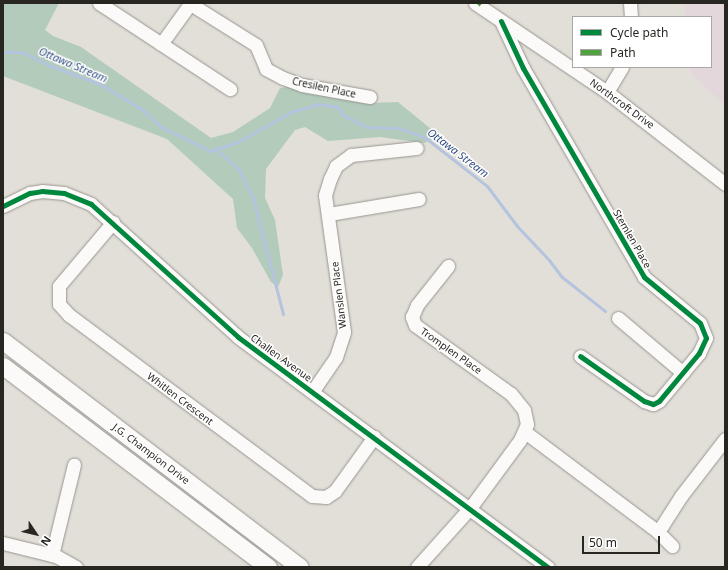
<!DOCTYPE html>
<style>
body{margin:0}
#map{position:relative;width:728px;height:570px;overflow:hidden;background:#e2dfd8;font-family:"Noto Sans",sans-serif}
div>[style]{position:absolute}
.education>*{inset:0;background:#e3d7dc}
.forest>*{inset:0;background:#b2cbbb}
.stream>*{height:3px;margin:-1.5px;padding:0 1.5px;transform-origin:1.5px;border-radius:1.5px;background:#b4c4de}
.roads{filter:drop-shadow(0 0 1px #989590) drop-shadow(0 0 1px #989590)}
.minor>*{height:13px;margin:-6.5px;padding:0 6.5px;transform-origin:6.5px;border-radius:6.5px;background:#fbfaf9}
.major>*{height:17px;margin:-8.5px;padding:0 8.5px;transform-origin:8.5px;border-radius:8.5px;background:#fbfaf9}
.quiet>*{height:4px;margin-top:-2px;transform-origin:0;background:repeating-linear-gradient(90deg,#51a341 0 8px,transparent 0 12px)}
.cycleway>*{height:5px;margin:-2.5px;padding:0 2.5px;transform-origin:2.5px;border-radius:2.5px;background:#00873e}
span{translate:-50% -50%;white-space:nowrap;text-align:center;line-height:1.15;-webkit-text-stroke:3px #fff;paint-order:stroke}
.street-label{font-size:10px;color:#282621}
.water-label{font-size:11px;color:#315083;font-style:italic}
.frame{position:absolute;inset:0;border:4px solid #282621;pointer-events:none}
.legend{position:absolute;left:572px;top:16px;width:140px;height:52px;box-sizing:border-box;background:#fff;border:1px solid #a9a8a6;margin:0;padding:5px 7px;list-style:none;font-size:12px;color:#282621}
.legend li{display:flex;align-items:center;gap:8px;height:20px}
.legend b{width:20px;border:1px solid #a9a8a6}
.north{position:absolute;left:16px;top:514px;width:40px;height:40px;-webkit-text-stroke:3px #fff;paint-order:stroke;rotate:125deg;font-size:11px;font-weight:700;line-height:16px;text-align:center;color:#282621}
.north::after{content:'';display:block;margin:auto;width:14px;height:18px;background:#282621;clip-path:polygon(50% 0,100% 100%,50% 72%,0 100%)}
.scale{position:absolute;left:582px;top:536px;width:78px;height:18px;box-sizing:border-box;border:2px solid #282621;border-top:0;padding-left:5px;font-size:12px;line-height:14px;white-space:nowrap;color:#282621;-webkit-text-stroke:3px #fff;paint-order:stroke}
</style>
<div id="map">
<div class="education">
<div style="clip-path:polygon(684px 3px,725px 3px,725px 105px,691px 74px,690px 67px,711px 67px,711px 17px,685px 17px)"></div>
</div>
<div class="forest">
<div style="clip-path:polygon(3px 3px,59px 3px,45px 30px,53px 36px,81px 47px,211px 138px,233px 132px,270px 108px,280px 88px,293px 86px,371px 103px,398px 102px,431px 129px,431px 140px,424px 143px,380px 137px,328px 141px,305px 127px,295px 130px,266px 169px,265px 198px,275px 220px,283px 275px,278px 287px,271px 282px,252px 248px,237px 228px,233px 199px,167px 139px,3px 76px)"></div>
</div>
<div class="stream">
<div style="left:3px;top:52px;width:19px"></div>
<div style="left:22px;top:52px;width:32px;rotate:26deg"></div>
<div style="left:51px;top:66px;width:52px;rotate:20.2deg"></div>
<div style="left:100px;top:84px;width:50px;rotate:31.2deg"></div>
<div style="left:143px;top:110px;width:25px;rotate:43deg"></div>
<div style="left:161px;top:127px;width:55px;rotate:26.1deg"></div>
<div style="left:210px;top:151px;width:29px;rotate:-18deg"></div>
<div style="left:238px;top:142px;width:61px;rotate:-29.5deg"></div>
<div style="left:291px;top:112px;width:29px;rotate:-16deg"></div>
<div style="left:319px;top:104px;width:19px;rotate:9deg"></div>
<div style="left:338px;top:107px;width:9px;rotate:58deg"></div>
<div style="left:343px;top:115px;width:27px;rotate:27deg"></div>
<div style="left:367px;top:127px;width:33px;rotate:2deg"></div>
<div style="left:400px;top:128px;width:17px;rotate:21deg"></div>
<div style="left:416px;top:134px;width:12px;rotate:24deg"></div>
<div style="left:427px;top:139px;width:76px;rotate:38.1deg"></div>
<div style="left:487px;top:186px;width:50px;rotate:53.1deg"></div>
<div style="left:517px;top:226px;width:47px;rotate:46.7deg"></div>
<div style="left:549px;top:260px;width:21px;rotate:53deg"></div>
<div style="left:562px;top:277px;width:55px;rotate:38.3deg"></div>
<div style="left:216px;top:149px;width:31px;rotate:42deg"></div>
<div style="left:239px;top:170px;width:31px;rotate:63deg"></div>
<div style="left:253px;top:198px;width:120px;rotate:75.5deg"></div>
</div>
<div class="roads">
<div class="minor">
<div style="left:99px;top:3px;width:157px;rotate:33.3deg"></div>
<div style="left:189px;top:3px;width:79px;rotate:32.1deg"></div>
<div style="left:256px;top:45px;width:26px;rotate:67deg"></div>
<div style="left:266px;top:69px;width:19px;rotate:28deg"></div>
<div style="left:283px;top:78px;width:20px;rotate:20deg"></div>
<div style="left:302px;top:85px;width:69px;rotate:10deg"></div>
<div style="left:475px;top:3px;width:159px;rotate:34deg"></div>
<div style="left:607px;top:92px;width:150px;rotate:37.9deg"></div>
<div style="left:630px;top:3px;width:14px;rotate:86deg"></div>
<div style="left:501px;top:21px;width:52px;rotate:64.9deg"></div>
<div style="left:523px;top:68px;width:241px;rotate:59.9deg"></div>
<div style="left:644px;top:277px;width:72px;rotate:39.4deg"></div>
<div style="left:700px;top:323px;width:16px;rotate:68deg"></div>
<div style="left:706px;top:338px;width:17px;rotate:115deg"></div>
<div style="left:699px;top:353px;width:62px;rotate:129.8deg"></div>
<div style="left:659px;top:401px;width:7px;rotate:153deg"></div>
<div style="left:653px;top:404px;width:9px;rotate:-162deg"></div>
<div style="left:644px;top:401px;width:78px;rotate:-144.9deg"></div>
<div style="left:161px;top:44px;width:49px;rotate:-54.1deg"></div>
<div style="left:607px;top:92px;width:29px;rotate:-59deg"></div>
<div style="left:3px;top:206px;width:30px;rotate:-26deg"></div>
<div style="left:30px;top:193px;width:12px;rotate:-9deg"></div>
<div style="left:42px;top:191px;width:22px;rotate:5deg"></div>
<div style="left:64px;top:193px;width:29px;rotate:22deg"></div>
<div style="left:91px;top:204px;width:198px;rotate:42.1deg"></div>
<div style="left:238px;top:337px;width:386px;rotate:36.6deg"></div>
<div style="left:329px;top:214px;width:91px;rotate:-9.5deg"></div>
<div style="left:113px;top:222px;width:84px;rotate:130.2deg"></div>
<div style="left:59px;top:286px;width:18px;rotate:90deg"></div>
<div style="left:59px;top:304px;width:15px;rotate:48deg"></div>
<div style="left:69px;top:315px;width:303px;rotate:36.7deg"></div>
<div style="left:312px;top:496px;width:14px;rotate:4deg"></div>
<div style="left:326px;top:497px;width:11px;rotate:-34deg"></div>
<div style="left:335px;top:491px;width:67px;rotate:-54.2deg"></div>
<div style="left:618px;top:318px;width:85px;rotate:40.2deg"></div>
<div style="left:312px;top:392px;width:42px;rotate:-55.6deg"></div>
<div style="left:336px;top:357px;width:26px;rotate:-72deg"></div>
<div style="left:344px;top:332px;width:138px;rotate:-97.9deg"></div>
<div style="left:325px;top:195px;width:17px;rotate:-73deg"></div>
<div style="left:330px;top:179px;width:14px;rotate:-65deg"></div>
<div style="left:336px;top:166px;width:19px;rotate:-36deg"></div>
<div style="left:351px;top:155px;width:66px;rotate:-6.1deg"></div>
<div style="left:525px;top:432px;width:166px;rotate:36.9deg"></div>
<div style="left:658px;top:532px;width:20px;rotate:45deg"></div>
<div style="left:658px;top:532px;width:43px;rotate:-57.4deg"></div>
<div style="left:681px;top:496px;width:72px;rotate:-52.3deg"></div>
<div style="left:3px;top:543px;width:55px;rotate:13.8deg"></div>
<div style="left:56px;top:556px;width:23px;rotate:29deg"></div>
<div style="left:52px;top:555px;width:93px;rotate:-76.3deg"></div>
<div style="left:417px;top:567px;width:79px;rotate:-48.1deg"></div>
<div style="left:470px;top:508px;width:84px;rotate:-53.7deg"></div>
<div style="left:520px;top:440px;width:17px;rotate:-66deg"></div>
<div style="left:527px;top:424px;width:14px;rotate:-102deg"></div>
<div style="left:524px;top:410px;width:21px;rotate:-129deg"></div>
<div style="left:511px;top:394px;width:118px;rotate:-144.3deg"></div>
<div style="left:415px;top:325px;width:9px;rotate:-111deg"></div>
<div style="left:412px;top:317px;width:13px;rotate:-67deg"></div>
<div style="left:417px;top:305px;width:50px;rotate:-51.5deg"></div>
</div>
<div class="major">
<div style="left:3px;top:341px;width:373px;rotate:37.3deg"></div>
<div style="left:3px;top:366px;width:333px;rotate:37.2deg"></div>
</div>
</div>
<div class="quiet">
<div style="left:478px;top:5px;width:3px;rotate:-45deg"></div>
</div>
<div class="cycleway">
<div style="left:501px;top:21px;width:52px;rotate:64.9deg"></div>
<div style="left:523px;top:68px;width:241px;rotate:59.9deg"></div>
<div style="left:644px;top:277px;width:72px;rotate:39.4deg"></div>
<div style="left:700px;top:323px;width:16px;rotate:68deg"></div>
<div style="left:706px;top:338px;width:17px;rotate:115deg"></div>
<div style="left:699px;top:353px;width:62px;rotate:129.8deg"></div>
<div style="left:659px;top:401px;width:7px;rotate:153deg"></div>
<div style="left:653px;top:404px;width:9px;rotate:-162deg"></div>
<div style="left:644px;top:401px;width:78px;rotate:-144.9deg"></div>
<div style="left:3px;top:206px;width:30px;rotate:-26deg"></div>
<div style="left:30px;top:193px;width:12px;rotate:-9deg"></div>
<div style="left:42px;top:191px;width:22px;rotate:5deg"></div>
<div style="left:64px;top:193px;width:29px;rotate:22deg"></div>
<div style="left:91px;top:204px;width:198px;rotate:42.1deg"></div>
<div style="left:238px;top:337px;width:386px;rotate:36.6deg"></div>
</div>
<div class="street-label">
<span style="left:324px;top:88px;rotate:12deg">Cresilen Place</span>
<span style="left:622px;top:104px;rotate:36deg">Northcroft Drive</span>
<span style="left:632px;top:239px;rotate:60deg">Stemlen Place</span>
<span style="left:339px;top:295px;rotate:-97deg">Wanslen Place</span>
<span style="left:451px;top:351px;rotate:35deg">Tromplen Place</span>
<span style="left:281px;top:358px;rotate:36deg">Challen Avenue</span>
<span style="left:180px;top:399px;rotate:37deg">Whitlen Crescent</span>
<span style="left:151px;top:454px;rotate:37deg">J.G. Champion Drive</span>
</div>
<div class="water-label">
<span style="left:73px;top:65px;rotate:23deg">Ottawa Stream</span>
<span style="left:458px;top:153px;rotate:37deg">Ottawa Stream</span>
</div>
<div class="frame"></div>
<ul class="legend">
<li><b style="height:5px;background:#00873e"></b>Cycle path</li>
<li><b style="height:5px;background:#51a341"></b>Path</li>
</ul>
<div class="north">N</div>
<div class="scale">50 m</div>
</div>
